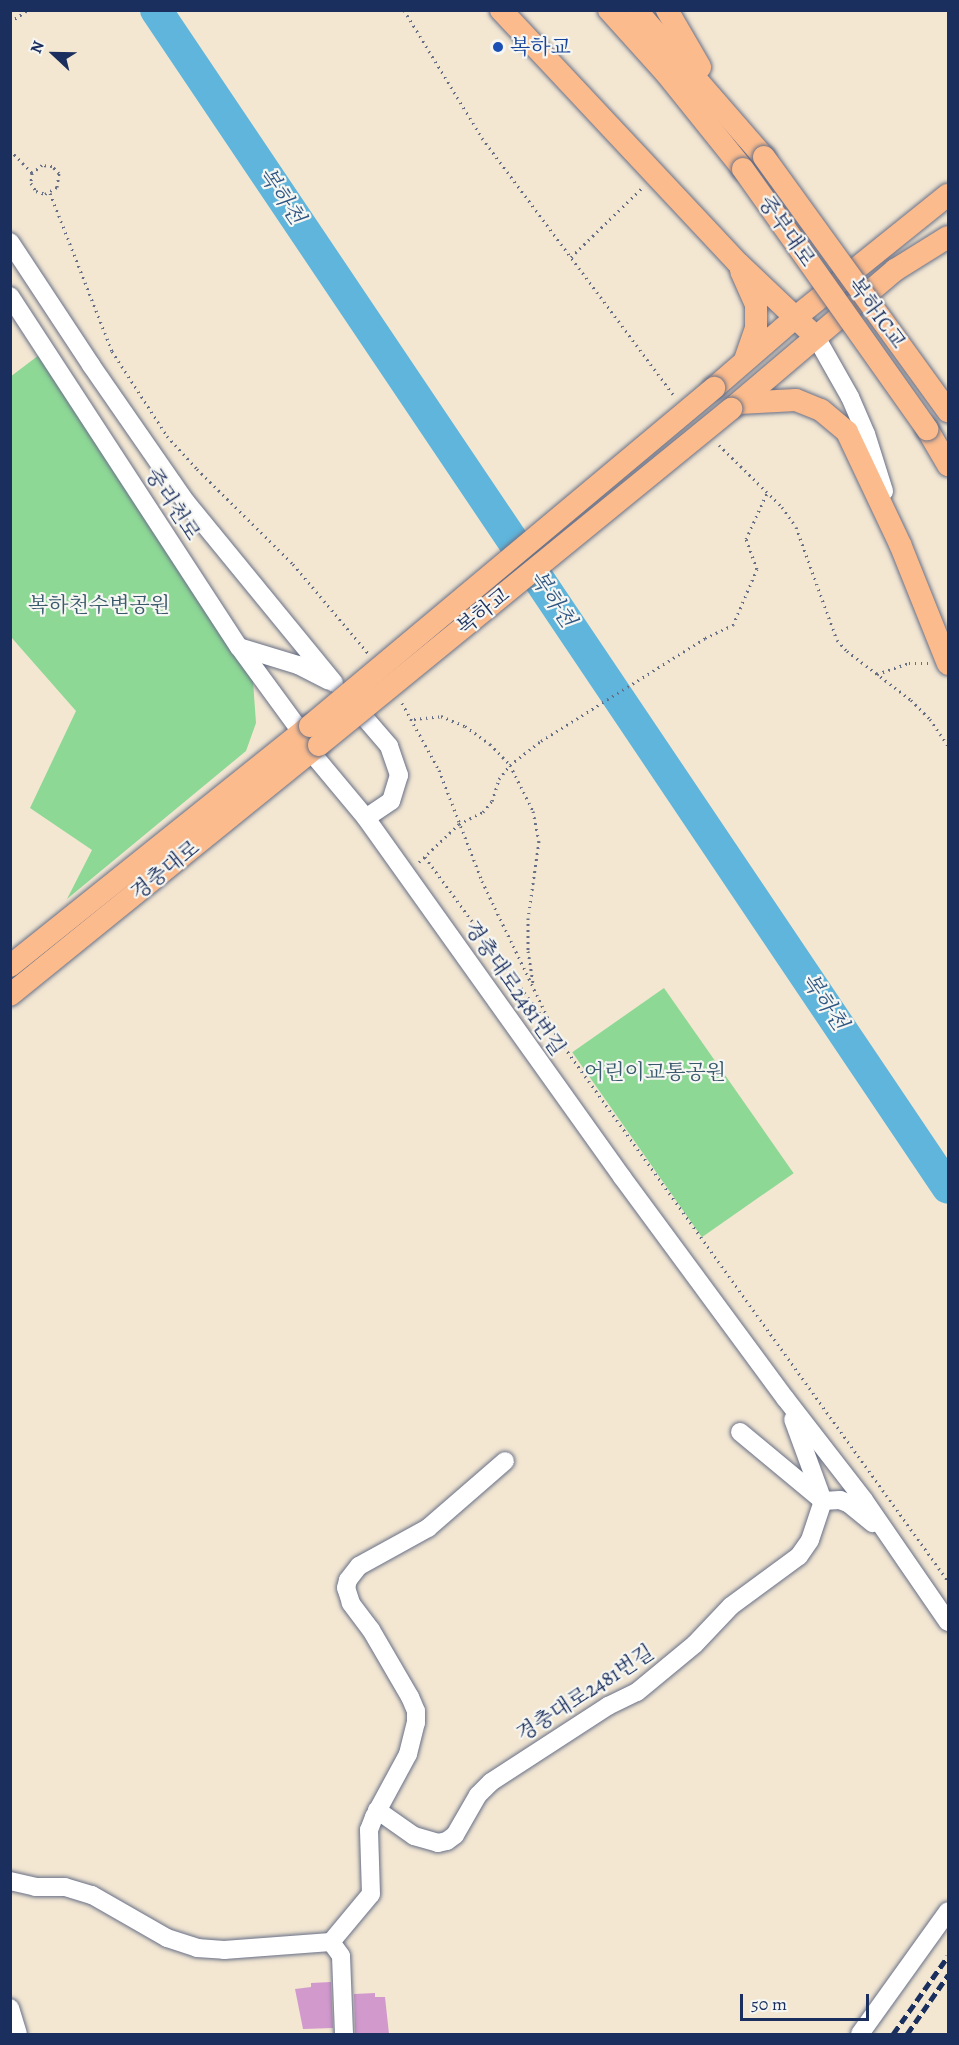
<!DOCTYPE html>
<meta charset="utf-8">
<style>
body{margin:0}
#map{position:relative;width:959px;height:2045px;overflow:hidden;background:#f3e7d2;font-family:Alegreya,"Noto Serif KR",serif}
div>[style]{position:absolute}
.green>*{inset:0;background:#8dd895;transform-origin:0 0}
.river>*{height:32px;margin:-16px;padding:0 16px;transform-origin:16px;border-radius:16px;background:#5fb5db}
.building>*{inset:0;background:#d299cd}
.path>*{height:3px;margin-top:-1.5px;transform-origin:0;background:repeating-linear-gradient(90deg,#676f87 0 1.5px,transparent 0 6px)}
.roads{filter:drop-shadow(0 0 2px #676f87) drop-shadow(0 0 2px #676f87)}
.minor>*{height:18px;margin:-9px;padding:0 9px;transform-origin:9px;border-radius:9px;background:#fff}
.major>*{height:22px;margin:-11px;padding:0 11px;transform-origin:11px;border-radius:11px;background:#fbbb8c}
.rail>*{height:4.5px;margin-top:-2.25px;transform-origin:0;background:repeating-linear-gradient(90deg,#1b2f5e 0 9px,transparent 0 13.5px)}
.bridges{filter:drop-shadow(0 0 2px #676f87) drop-shadow(0 0 2px #676f87)}
.major-bridge>*{height:22px;margin:-11px;padding:0 11px;transform-origin:11px;border-radius:11px;background:#fbbb8c}
.dots>*{width:16px;height:16px;translate:-50% -50%;box-sizing:border-box;border:3px solid #f6f6f2;border-radius:50%}
span{translate:-50% -50%;white-space:nowrap;text-align:center;line-height:1.15;-webkit-text-stroke:4.5px #f6f6f2;paint-order:stroke}
.transit-label{font-size:21px;color:#164399}
.left{translate:0 -50%;text-align:left}
.street-label{font-size:21px;color:#1b2f5e}
.park-label{font-size:21px;color:#38596c}
.water-label{font-size:22px;color:#2f5784;font-style:italic}
.frame{position:absolute;inset:0;border:12px solid #1b2f5e;pointer-events:none}
.north{position:absolute;left:24px;top:24px;width:60px;height:60px;-webkit-text-stroke:4px #f6f6f2;paint-order:stroke;rotate:292deg;font-size:16px;font-weight:700;line-height:24px;text-align:center;color:#1b2f5e}
.north::after{content:'';display:block;margin:auto;width:21px;height:27px;background:#1b2f5e;clip-path:polygon(50% 0,100% 100%,50% 72%,0 100%)}
.scale{position:absolute;left:740px;top:1994px;width:129px;height:27px;box-sizing:border-box;border:3px solid #1b2f5e;border-top:0;padding-left:8px;font-size:18px;line-height:21px;white-space:nowrap;color:#1b2f5e;-webkit-text-stroke:4px #f6f6f2;paint-order:stroke}
</style>
<div id="map">
<div class="green">
<div style="clip-path:polygon(39px 355px,253px 681px,256px 723px,246px 751px,67px 899px,92px 850px,30px 808px,76px 711px,11px 637px,10px 377px)"></div>
<div style="left:664px;top:988px;width:226px;height:112px;rotate:55deg"></div>
</div>
<div class="river">
<div style="left:156px;top:10px;width:1419px;rotate:56.09deg"></div>
</div>
<div class="building">
<div style="clip-path:polygon(331px 1982px,333px 2028px,303px 2029px,295px 1989px,311px 1987px,311px 1983px)"></div>
<div style="clip-path:polygon(375px 1993px,375px 1997px,385px 1997px,389px 2034px,355px 2034px,354px 1994px)"></div>
</div>
<div class="path">
<div style="left:404px;top:10px;width:150px;rotate:58.6deg"></div>
<div style="left:482px;top:138px;width:322px;rotate:53.3deg"></div>
<div style="left:10px;top:22px;width:22px;rotate:-34deg"></div>
<div style="left:10px;top:150px;width:32px;rotate:46deg"></div>
<div style="left:32px;top:173px;width:10px;rotate:96deg"></div>
<div style="left:31px;top:183px;width:9px;rotate:58deg"></div>
<div style="left:36px;top:191px;width:9px;rotate:18deg"></div>
<div style="left:45px;top:194px;width:14px;rotate:-30deg"></div>
<div style="left:57px;top:187px;width:14px;rotate:-82deg"></div>
<div style="left:59px;top:173px;width:10px;rotate:-135deg"></div>
<div style="left:52px;top:166px;width:10px;rotate:-174deg"></div>
<div style="left:42px;top:165px;width:13px;rotate:141deg"></div>
<div style="left:50px;top:193px;width:170px;rotate:68.6deg"></div>
<div style="left:112px;top:351px;width:101px;rotate:57.1deg"></div>
<div style="left:167px;top:436px;width:45px;rotate:47.7deg"></div>
<div style="left:197px;top:469px;width:135px;rotate:44.7deg"></div>
<div style="left:293px;top:564px;width:116px;rotate:49.9deg"></div>
<div style="left:571px;top:257px;width:98px;rotate:-44.2deg"></div>
<div style="left:719px;top:445px;width:88px;rotate:44.5deg"></div>
<div style="left:782px;top:507px;width:24px;rotate:55deg"></div>
<div style="left:796px;top:527px;width:120px;rotate:70.1deg"></div>
<div style="left:837px;top:640px;width:15px;rotate:48deg"></div>
<div style="left:847px;top:651px;width:81px;rotate:37.4deg"></div>
<div style="left:911px;top:700px;width:27px;rotate:45deg"></div>
<div style="left:930px;top:719px;width:32px;rotate:56deg"></div>
<div style="left:877px;top:674px;width:34px;rotate:-19deg"></div>
<div style="left:909px;top:663px;width:19px"></div>
<div style="left:402px;top:703px;width:77px;rotate:61.1deg"></div>
<div style="left:439px;top:770px;width:119px;rotate:68.8deg"></div>
<div style="left:482px;top:881px;width:173px;rotate:64.3deg"></div>
<div style="left:557px;top:1037px;width:670px;rotate:54.29deg"></div>
<div style="left:414px;top:719px;width:27px;rotate:-6deg"></div>
<div style="left:441px;top:716px;width:26px;rotate:23deg"></div>
<div style="left:465px;top:726px;width:31px;rotate:36deg"></div>
<div style="left:490px;top:744px;width:29px;rotate:46deg"></div>
<div style="left:510px;top:765px;width:51px;rotate:63.4deg"></div>
<div style="left:533px;top:811px;width:31px;rotate:79deg"></div>
<div style="left:539px;top:841px;width:78px;rotate:98.1deg"></div>
<div style="left:528px;top:918px;width:33px;rotate:90deg"></div>
<div style="left:528px;top:951px;width:32px;rotate:81deg"></div>
<div style="left:425px;top:857px;width:216px;rotate:53.7deg"></div>
<div style="left:419px;top:862px;width:55px;rotate:-43.5deg"></div>
<div style="left:459px;top:824px;width:27px;rotate:-27deg"></div>
<div style="left:483px;top:812px;width:14px;rotate:-51deg"></div>
<div style="left:492px;top:801px;width:23px;rotate:-72deg"></div>
<div style="left:499px;top:779px;width:18px;rotate:-52deg"></div>
<div style="left:510px;top:765px;width:39px;rotate:-38deg"></div>
<div style="left:541px;top:741px;width:194px;rotate:-32.1deg"></div>
<div style="left:705px;top:638px;width:31px;rotate:-25deg"></div>
<div style="left:733px;top:625px;width:61px;rotate:-66.8deg"></div>
<div style="left:757px;top:569px;width:32px;rotate:-110deg"></div>
<div style="left:746px;top:539px;width:51px;rotate:-65.5deg"></div>
</div>
<div class="roads">
<div class="minor">
<div style="left:10px;top:242px;width:147px;rotate:56.6deg"></div>
<div style="left:91px;top:365px;width:167px;rotate:55.3deg"></div>
<div style="left:186px;top:502px;width:234px;rotate:50.7deg"></div>
<div style="left:10px;top:296px;width:419px;rotate:56.9deg"></div>
<div style="left:239px;top:647px;width:107px;rotate:53.8deg"></div>
<div style="left:816px;top:337px;width:69px;rotate:60.5deg"></div>
<div style="left:850px;top:397px;width:40px;rotate:66.6deg"></div>
<div style="left:866px;top:434px;width:60px;rotate:72.5deg"></div>
<div style="left:239px;top:647px;width:62px;rotate:17deg"></div>
<div style="left:298px;top:665px;width:34px;rotate:27deg"></div>
<div style="left:352px;top:703px;width:57px;rotate:49.3deg"></div>
<div style="left:389px;top:746px;width:31px;rotate:71deg"></div>
<div style="left:399px;top:775px;width:27px;rotate:107deg"></div>
<div style="left:391px;top:801px;width:30px;rotate:146deg"></div>
<div style="left:311px;top:752px;width:86px;rotate:50.2deg"></div>
<div style="left:366px;top:818px;width:441px;rotate:54.5deg"></div>
<div style="left:622px;top:1177px;width:275px;rotate:53.6deg"></div>
<div style="left:785px;top:1398px;width:129px;rotate:52.2deg"></div>
<div style="left:864px;top:1500px;width:148px;rotate:55.5deg"></div>
<div style="left:740px;top:1432px;width:108px;rotate:39.7deg"></div>
<div style="left:823px;top:1501px;width:17px;rotate:-3deg"></div>
<div style="left:840px;top:1500px;width:9px;rotate:21deg"></div>
<div style="left:848px;top:1503px;width:32px;rotate:39deg"></div>
<div style="left:377px;top:1810px;width:45px;rotate:35.1deg"></div>
<div style="left:414px;top:1836px;width:25px;rotate:16deg"></div>
<div style="left:438px;top:1843px;width:9px;rotate:-13deg"></div>
<div style="left:447px;top:1841px;width:10px;rotate:-37deg"></div>
<div style="left:455px;top:1835px;width:46px;rotate:-60.1deg"></div>
<div style="left:478px;top:1795px;width:18px;rotate:-45deg"></div>
<div style="left:491px;top:1782px;width:140px;rotate:-33deg"></div>
<div style="left:608px;top:1706px;width:32px;rotate:-26deg"></div>
<div style="left:637px;top:1692px;width:75px;rotate:-39.6deg"></div>
<div style="left:695px;top:1644px;width:52px;rotate:-46.5deg"></div>
<div style="left:731px;top:1606px;width:84px;rotate:-36.3deg"></div>
<div style="left:799px;top:1556px;width:19px;rotate:-55deg"></div>
<div style="left:810px;top:1540px;width:41px;rotate:-71.6deg"></div>
<div style="left:823px;top:1501px;width:87px;rotate:-110.1deg"></div>
<div style="left:10px;top:1881px;width:26px;rotate:13deg"></div>
<div style="left:35px;top:1887px;width:30px"></div>
<div style="left:65px;top:1887px;width:28px;rotate:17deg"></div>
<div style="left:92px;top:1895px;width:86px;rotate:29.8deg"></div>
<div style="left:167px;top:1938px;width:32px;rotate:18deg"></div>
<div style="left:197px;top:1948px;width:27px;rotate:4deg"></div>
<div style="left:224px;top:1950px;width:107px;rotate:-4.3deg"></div>
<div style="left:331px;top:1942px;width:17px;rotate:54deg"></div>
<div style="left:341px;top:1956px;width:78px;rotate:87.8deg"></div>
<div style="left:331px;top:1942px;width:62px;rotate:-50.2deg"></div>
<div style="left:371px;top:1894px;width:64px;rotate:-91.8deg"></div>
<div style="left:369px;top:1830px;width:14px;rotate:-69deg"></div>
<div style="left:374px;top:1817px;width:72px;rotate:-61.6deg"></div>
<div style="left:408px;top:1754px;width:32px;rotate:-76deg"></div>
<div style="left:416px;top:1723px;width:12px;rotate:-90deg"></div>
<div style="left:416px;top:1711px;width:15px;rotate:-113deg"></div>
<div style="left:410px;top:1697px;width:78px;rotate:-120.2deg"></div>
<div style="left:371px;top:1630px;width:34px;rotate:-127deg"></div>
<div style="left:351px;top:1603px;width:16px;rotate:-108deg"></div>
<div style="left:346px;top:1588px;width:8px;rotate:-76deg"></div>
<div style="left:348px;top:1580px;width:18px;rotate:-52deg"></div>
<div style="left:359px;top:1566px;width:79px;rotate:-28.8deg"></div>
<div style="left:428px;top:1528px;width:102px;rotate:-41deg"></div>
<div style="left:10px;top:2008px;width:27px;rotate:73deg"></div>
<div style="left:860px;top:2034px;width:151px;rotate:-54.4deg"></div>
</div>
<div class="major">
<div style="left:501px;top:10px;width:348px;rotate:46.9deg"></div>
<div style="left:739px;top:264px;width:106px;rotate:43.5deg"></div>
<div style="left:609px;top:10px;width:85px;rotate:47.9deg"></div>
<div style="left:666px;top:73px;width:123px;rotate:51.3deg"></div>
<div style="left:636px;top:10px;width:195px;rotate:49deg"></div>
<div style="left:667px;top:10px;width:66px;rotate:59.9deg"></div>
<div style="left:741px;top:271px;width:37px;rotate:66deg"></div>
<div style="left:756px;top:305px;width:23px;rotate:90deg"></div>
<div style="left:756px;top:328px;width:34px;rotate:109deg"></div>
<div style="left:714px;top:388px;width:108px;rotate:-40.9deg"></div>
<div style="left:796px;top:317px;width:195px;rotate:-38.8deg"></div>
<div style="left:739px;top:403px;width:57px;rotate:-3deg"></div>
<div style="left:796px;top:400px;width:27px;rotate:22deg"></div>
<div style="left:821px;top:410px;width:34px;rotate:40deg"></div>
<div style="left:847px;top:432px;width:124px;rotate:64.7deg"></div>
<div style="left:900px;top:544px;width:129px;rotate:68.2deg"></div>
<div style="left:736px;top:405px;width:209px;rotate:-40.3deg"></div>
<div style="left:895px;top:270px;width:62px;rotate:-31.9deg"></div>
<div style="left:927px;top:429px;width:42px;rotate:59.7deg"></div>
<div style="left:10px;top:966px;width:384px;rotate:-38.7deg"></div>
<div style="left:10px;top:995px;width:397px;rotate:-39deg"></div>
</div>
</div>
<div class="rail">
<div style="left:893px;top:2034px;width:95px;rotate:-54.8deg"></div>
<div style="left:907px;top:2034px;width:72px;rotate:-55.2deg"></div>
</div>
<div class="bridges">
<div class="major-bridge">
<div style="left:764px;top:157px;width:314px;rotate:54.1deg"></div>
<div style="left:743px;top:169px;width:319px;rotate:54.7deg"></div>
<div style="left:310px;top:726px;width:527px;rotate:-39.92deg"></div>
<div style="left:319px;top:745px;width:532px;rotate:-39.2deg"></div>
</div>
</div>
<div class="dots">
<div style="left:498px;top:47px;background:#1a4fb4"></div>
</div>
<div class="transit-label">
<span class="left" style="left:510px;top:47px">복하교</span>
</div>
<div class="street-label">
<span style="left:787px;top:231px;rotate:55deg">중부대로</span>
<span style="left:877px;top:313px;rotate:54deg">복하IC교</span>
<span style="left:173px;top:504px;rotate:57deg">중리천로</span>
<span style="left:483px;top:611px;rotate:-39deg">복하교</span>
<span style="left:165px;top:870px;rotate:-39deg">경충대로</span>
<span style="left:515px;top:988px;rotate:55deg">경충대로2481번길</span>
<span style="left:585px;top:1693px;rotate:-33deg">경충대로2481번길</span>
</div>
<div class="park-label">
<span style="left:99px;top:605px">복하천수변공원</span>
<span style="left:655px;top:1072px">어린이교통공원</span>
</div>
<div class="water-label">
<span style="left:281px;top:196px;rotate:56deg">복하천</span>
<span style="left:552px;top:599px;rotate:56deg">복하천</span>
<span style="left:824px;top:1002px;rotate:56deg">복하천</span>
</div>
<div class="frame"></div>
<div class="north">N</div>
<div class="scale">50 m</div>
</div>
